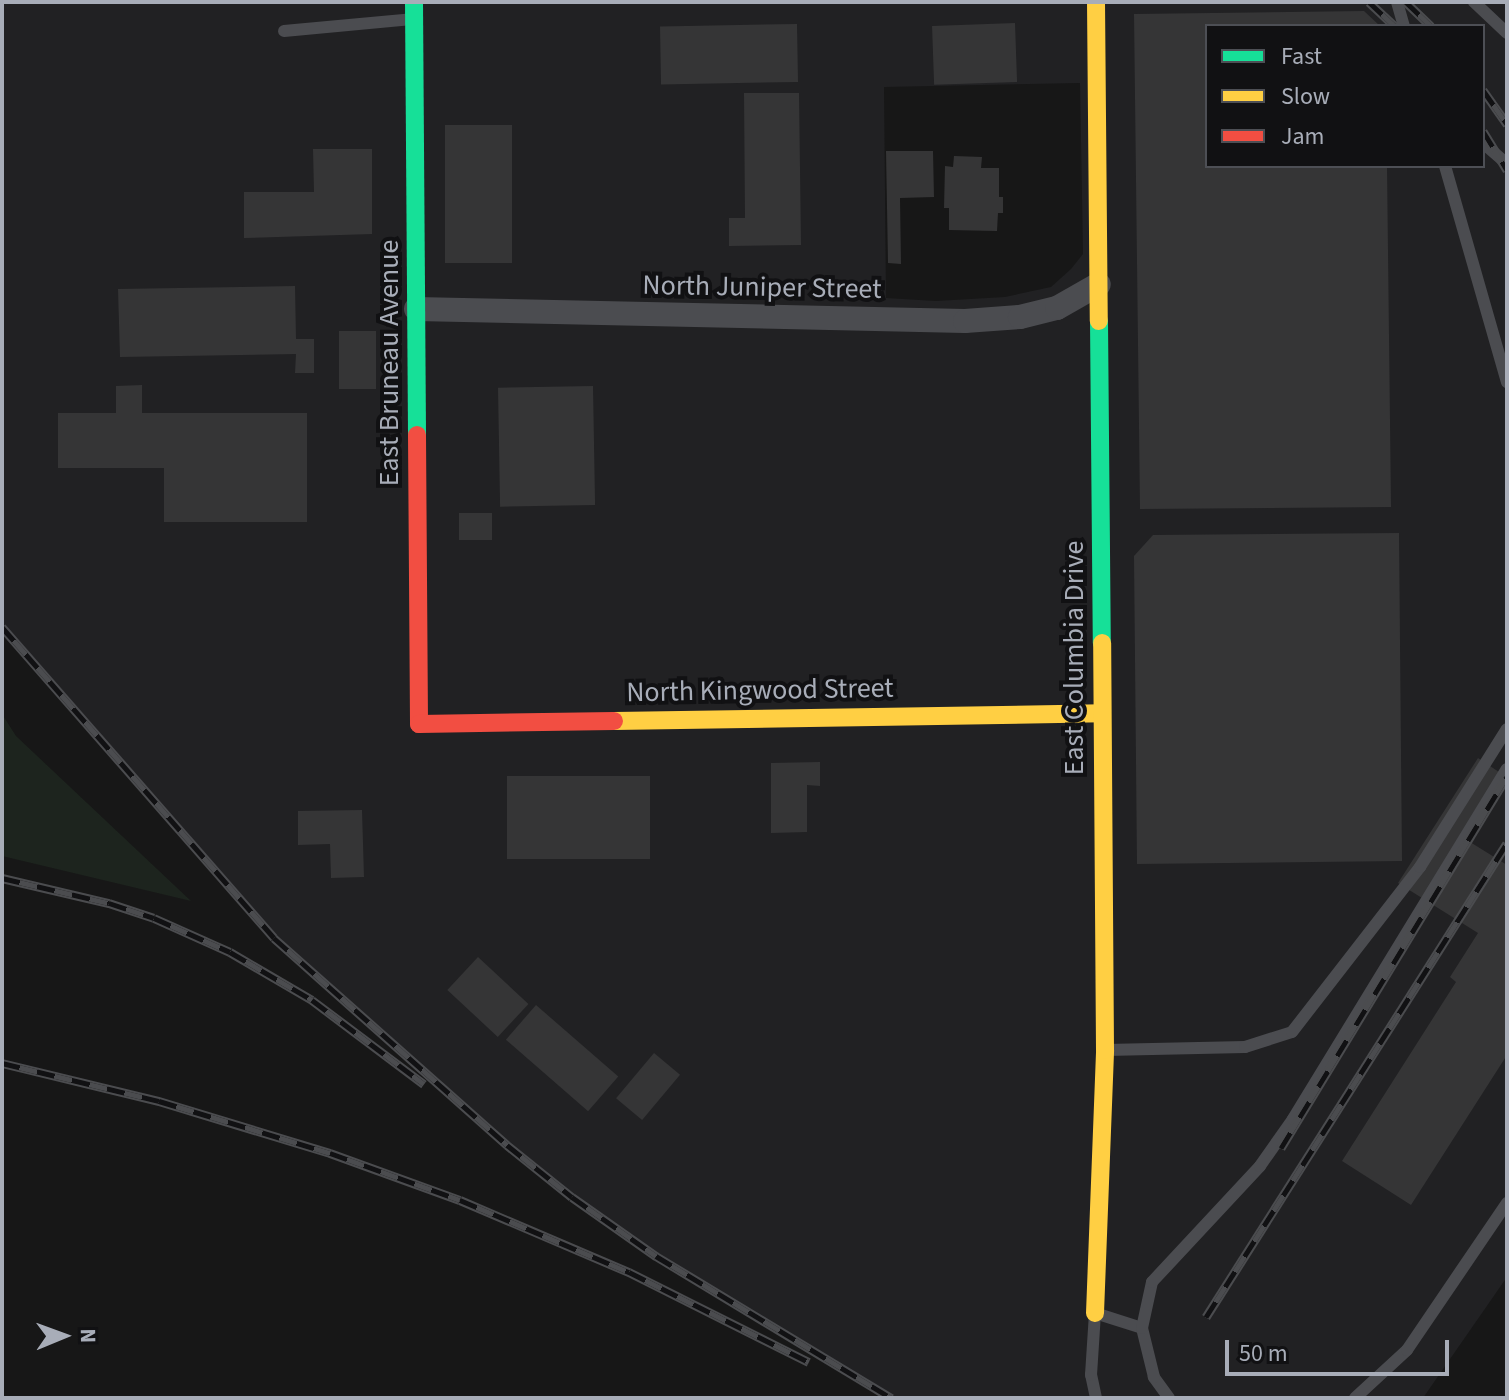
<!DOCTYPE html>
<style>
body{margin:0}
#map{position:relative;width:1509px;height:1400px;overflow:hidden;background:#171717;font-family:"Source Sans 3",sans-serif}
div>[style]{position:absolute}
.built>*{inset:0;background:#212123}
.green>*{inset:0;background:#1d241e}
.building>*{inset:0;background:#353536;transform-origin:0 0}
.lane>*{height:12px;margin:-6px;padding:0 6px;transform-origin:6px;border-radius:6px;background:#4b4c50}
.street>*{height:24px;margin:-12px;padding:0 12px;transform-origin:12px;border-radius:12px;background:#4b4c50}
.fast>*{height:18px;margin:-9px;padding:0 9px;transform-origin:9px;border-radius:9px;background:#16e098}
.slow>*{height:18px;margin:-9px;padding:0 9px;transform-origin:9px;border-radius:9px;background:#ffcf43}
.jam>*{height:18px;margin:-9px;padding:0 9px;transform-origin:9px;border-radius:9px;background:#f24e42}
.rail>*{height:9px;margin-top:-4.5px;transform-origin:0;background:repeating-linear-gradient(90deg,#111113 0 18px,#4b4c4f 0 36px);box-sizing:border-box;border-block:2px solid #4b4c4f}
span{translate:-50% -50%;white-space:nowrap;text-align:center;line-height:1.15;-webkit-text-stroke:8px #111113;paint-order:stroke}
.street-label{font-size:28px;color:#a8adb8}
.frame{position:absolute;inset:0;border:4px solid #a8adb8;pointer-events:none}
.legend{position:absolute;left:1205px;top:24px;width:280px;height:144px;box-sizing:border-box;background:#111113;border:2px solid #4d4f55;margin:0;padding:10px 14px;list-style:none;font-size:24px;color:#a8adb8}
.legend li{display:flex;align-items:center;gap:16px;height:40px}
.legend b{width:40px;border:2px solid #4d4f55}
.north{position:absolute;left:24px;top:1296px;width:80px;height:80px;-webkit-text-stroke:6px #111113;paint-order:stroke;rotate:89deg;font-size:22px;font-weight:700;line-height:32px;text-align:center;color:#a8adb8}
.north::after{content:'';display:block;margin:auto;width:28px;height:36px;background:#a8adb8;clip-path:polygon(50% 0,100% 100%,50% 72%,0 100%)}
.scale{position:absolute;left:1225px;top:1340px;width:224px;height:36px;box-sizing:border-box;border:4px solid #a8adb8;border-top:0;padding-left:10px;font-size:24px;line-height:28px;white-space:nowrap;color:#a8adb8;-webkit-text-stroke:6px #111113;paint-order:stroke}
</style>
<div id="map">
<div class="built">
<div style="clip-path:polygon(evenodd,2px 2px,1507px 2px,1507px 1277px,1423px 1398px,891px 1398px,656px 1256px,561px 1186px,507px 1145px,274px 938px,2px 627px,2px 2px,1207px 26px,1483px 26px,1483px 166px,1207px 166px,1207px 26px,2px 2px,1080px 83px,1083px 254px,1071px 269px,1051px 287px,1005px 297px,936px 301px,886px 298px,884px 87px,1080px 83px)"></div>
</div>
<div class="green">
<div style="clip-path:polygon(2px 714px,16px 736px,191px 901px,2px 856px)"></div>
</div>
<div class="building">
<div style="clip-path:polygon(1364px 11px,1380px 26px,1207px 26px,1207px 166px,1387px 166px,1391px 507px,1140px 509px,1134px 14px)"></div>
<div style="left:1015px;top:23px;width:59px;height:83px;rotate:88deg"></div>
<div style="left:797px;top:24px;width:58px;height:137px;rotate:89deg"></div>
<div style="clip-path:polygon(744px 93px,799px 93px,801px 245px,729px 246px,729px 218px,745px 218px)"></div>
<div style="left:445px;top:125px;width:67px;height:138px"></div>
<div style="clip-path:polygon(313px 149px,372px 149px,372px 234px,244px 238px,244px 192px,314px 192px)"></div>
<div style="clip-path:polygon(886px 151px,933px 151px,934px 197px,900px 198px,901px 264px,888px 263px)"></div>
<div style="clip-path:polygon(954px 156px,982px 157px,981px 168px,999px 168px,999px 197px,1003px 197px,1003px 213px,998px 213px,997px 231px,949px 230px,949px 208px,944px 208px,945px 166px,953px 167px)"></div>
<div style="clip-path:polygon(295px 286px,296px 339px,314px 339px,314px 373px,295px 373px,296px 354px,120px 357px,118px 289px)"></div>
<div style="left:339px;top:331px;width:37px;height:58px"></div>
<div style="clip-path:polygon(142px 385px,142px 413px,307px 413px,307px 522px,164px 522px,164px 468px,58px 468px,58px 413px,116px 413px,116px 386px)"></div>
<div style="left:593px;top:386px;width:119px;height:95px;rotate:89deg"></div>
<div style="left:459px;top:513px;width:33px;height:27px"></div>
<div style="clip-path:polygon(1399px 533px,1402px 861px,1137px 864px,1134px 556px,1153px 535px)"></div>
<div style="clip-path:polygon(1478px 758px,1502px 774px,1462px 837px,1507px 865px,1507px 1055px,1411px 1205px,1342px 1161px,1456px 982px,1450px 977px,1478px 933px,1398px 883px)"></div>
<div style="clip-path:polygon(820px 762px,820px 786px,807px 785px,807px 832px,771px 833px,771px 763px)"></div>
<div style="left:507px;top:776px;width:143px;height:83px"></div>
<div style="clip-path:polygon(362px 810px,364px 877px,331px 878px,330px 844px,298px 845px,298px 811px)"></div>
<div style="left:478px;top:957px;width:69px;height:45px;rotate:43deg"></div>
<div style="left:536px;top:1005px;width:109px;height:46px;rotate:41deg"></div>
<div style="left:654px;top:1053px;width:34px;height:59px;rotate:40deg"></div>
</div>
<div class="lane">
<div style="left:1397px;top:2px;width:25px;rotate:74deg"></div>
<div style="left:1474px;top:2px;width:45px;rotate:43.2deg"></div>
<div style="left:284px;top:31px;width:131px;rotate:-5.3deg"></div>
<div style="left:1483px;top:143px;width:32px;rotate:41deg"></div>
<div style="left:1445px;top:166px;width:225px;rotate:74deg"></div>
<div style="left:1106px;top:1050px;width:139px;rotate:-1.2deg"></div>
<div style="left:1245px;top:1047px;width:49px;rotate:-17.7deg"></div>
<div style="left:1292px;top:1032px;width:209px;rotate:-52.2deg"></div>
<div style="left:1420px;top:867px;width:163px;rotate:-57.8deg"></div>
<div style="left:1096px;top:1398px;width:24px;rotate:-102deg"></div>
<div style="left:1091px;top:1375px;width:62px;rotate:-86.3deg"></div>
<div style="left:1095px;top:1313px;width:49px;rotate:17.7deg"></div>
<div style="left:1169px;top:1398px;width:26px;rotate:-126deg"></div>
<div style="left:1154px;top:1377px;width:50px;rotate:-103.8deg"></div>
<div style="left:1142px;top:1328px;width:47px;rotate:-77.7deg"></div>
<div style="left:1152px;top:1282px;width:158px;rotate:-47deg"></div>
<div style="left:1260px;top:1166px;width:57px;rotate:-54.9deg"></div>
<div style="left:1293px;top:1119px;width:410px;rotate:-58.6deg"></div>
<div style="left:1355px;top:1398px;width:71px;rotate:-42.7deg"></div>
<div style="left:1407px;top:1350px;width:178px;rotate:-55.8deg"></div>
</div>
<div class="street">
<div style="left:416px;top:309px;width:549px;rotate:1.25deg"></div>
<div style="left:965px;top:321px;width:55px;rotate:-4.2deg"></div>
<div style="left:1020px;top:317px;width:38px;rotate:-14deg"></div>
<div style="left:1057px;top:308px;width:48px;rotate:-29.7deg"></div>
</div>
<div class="fast">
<div style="left:414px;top:2px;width:433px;rotate:89.6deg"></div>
<div style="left:1099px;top:321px;width:322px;rotate:89.5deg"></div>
</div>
<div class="slow">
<div style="left:1096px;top:2px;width:319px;rotate:89.5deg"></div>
<div style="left:614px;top:721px;width:488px;rotate:-0.9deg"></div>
<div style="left:1095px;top:1313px;width:263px;rotate:-87.8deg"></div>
<div style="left:1105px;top:1050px;width:407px;rotate:-90.4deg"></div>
</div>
<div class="jam">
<div style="left:417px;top:435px;width:289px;rotate:89.6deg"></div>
<div style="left:419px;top:724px;width:195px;rotate:-0.9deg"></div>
</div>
<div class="rail">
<div style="left:1369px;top:2px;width:35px;rotate:43deg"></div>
<div style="left:1406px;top:2px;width:35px;rotate:44deg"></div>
<div style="left:1483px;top:90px;width:42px;rotate:54.8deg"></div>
<div style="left:1483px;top:131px;width:46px;rotate:58.4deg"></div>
<div style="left:2px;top:627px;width:413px;rotate:48.8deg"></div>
<div style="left:274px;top:938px;width:312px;rotate:41.6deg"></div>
<div style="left:507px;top:1145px;width:83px;rotate:38.7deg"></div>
<div style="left:572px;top:1197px;width:103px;rotate:35.1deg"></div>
<div style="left:656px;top:1256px;width:275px;rotate:31.1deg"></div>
<div style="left:2px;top:878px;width:110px;rotate:13.2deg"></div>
<div style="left:109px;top:903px;width:47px;rotate:18.4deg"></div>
<div style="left:154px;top:918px;width:83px;rotate:24.1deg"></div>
<div style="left:230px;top:952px;width:95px;rotate:30.3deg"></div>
<div style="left:312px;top:1000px;width:140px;rotate:36.9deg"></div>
<div style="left:2px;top:1063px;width:162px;rotate:13.6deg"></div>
<div style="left:159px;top:1101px;width:179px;rotate:16.9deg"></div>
<div style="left:330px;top:1153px;width:138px;rotate:19.9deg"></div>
<div style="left:460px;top:1200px;width:184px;rotate:23.1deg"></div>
<div style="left:629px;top:1272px;width:201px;rotate:26.6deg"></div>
<div style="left:1281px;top:1148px;width:434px;rotate:-58.7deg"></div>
<div style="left:1206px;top:1317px;width:561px;rotate:-57.58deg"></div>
</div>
<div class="street-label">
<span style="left:762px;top:287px;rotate:1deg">North Juniper Street</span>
<span style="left:389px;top:363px;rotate:-90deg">East Bruneau Avenue</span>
<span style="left:1074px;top:658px;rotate:-90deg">East Columbia Drive</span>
<span style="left:760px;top:690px;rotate:-1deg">North Kingwood Street</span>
</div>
<div class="frame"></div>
<ul class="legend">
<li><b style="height:10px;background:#16e098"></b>Fast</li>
<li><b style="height:10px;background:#ffcf43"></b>Slow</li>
<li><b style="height:10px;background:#f24e42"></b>Jam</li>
</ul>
<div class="north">N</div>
<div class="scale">50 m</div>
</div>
